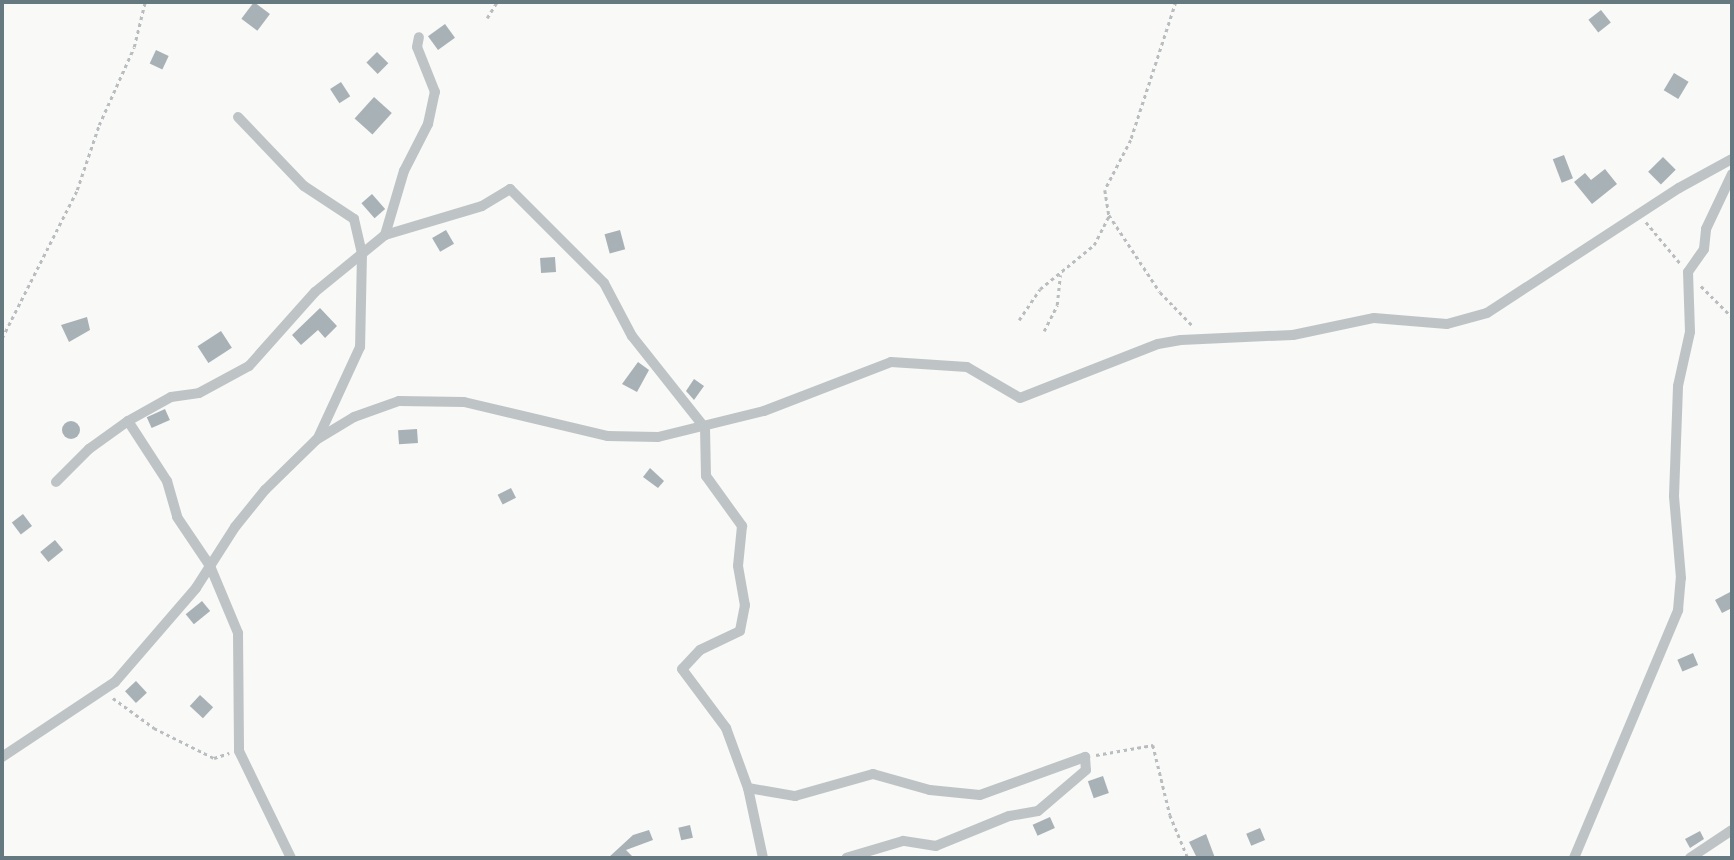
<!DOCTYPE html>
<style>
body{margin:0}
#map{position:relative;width:1734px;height:860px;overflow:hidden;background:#f9f9f7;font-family:Figtree,sans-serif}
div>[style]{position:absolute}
.building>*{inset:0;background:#a8b2b6;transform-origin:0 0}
.round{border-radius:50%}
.path>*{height:2.5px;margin-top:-1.25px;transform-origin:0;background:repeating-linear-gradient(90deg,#b9bdbf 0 3.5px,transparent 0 7px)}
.street>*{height:10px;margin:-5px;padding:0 5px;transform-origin:5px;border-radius:5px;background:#bec4c6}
span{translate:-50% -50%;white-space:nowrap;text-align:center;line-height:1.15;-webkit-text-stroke:7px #fff;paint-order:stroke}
.frame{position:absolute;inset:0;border:4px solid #667980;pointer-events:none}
</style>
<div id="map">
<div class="building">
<div style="left:254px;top:2px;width:20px;height:21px;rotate:37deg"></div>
<div style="left:1601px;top:10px;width:16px;height:16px;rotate:52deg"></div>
<div style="left:445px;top:24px;width:17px;height:21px;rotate:54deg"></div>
<div style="left:156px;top:50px;width:14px;height:15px;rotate:25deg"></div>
<div style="left:377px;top:52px;width:16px;height:15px;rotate:45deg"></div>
<div style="left:1674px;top:73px;width:17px;height:20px;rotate:31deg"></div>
<div style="left:341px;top:82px;width:17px;height:13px;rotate:57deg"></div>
<div style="left:374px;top:97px;width:24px;height:29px;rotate:42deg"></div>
<div style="left:1564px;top:155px;width:25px;height:12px;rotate:69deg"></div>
<div style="left:1663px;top:157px;width:18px;height:21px;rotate:45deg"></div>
<div style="clip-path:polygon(1605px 169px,1617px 184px,1592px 204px,1574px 182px,1585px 173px,1591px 180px)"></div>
<div style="left:372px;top:194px;width:20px;height:14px;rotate:49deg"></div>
<div style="left:446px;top:230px;width:16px;height:16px;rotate:60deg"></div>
<div style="left:620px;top:230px;width:20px;height:16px;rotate:75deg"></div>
<div style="left:555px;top:257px;width:15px;height:15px;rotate:86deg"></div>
<div style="clip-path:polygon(320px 308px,337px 326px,325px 338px,318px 330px,301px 345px,292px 335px)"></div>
<div style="clip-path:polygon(87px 317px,90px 330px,69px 342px,61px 325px)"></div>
<div style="left:221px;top:331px;width:20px;height:28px;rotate:57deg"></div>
<div style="clip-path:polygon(638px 362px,649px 370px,637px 392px,622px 384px)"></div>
<div style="clip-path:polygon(694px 379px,704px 386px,694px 400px,686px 391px)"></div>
<div style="left:165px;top:409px;width:12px;height:20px;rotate:66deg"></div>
<div class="round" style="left:62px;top:421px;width:18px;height:18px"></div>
<div style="left:417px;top:429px;width:14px;height:19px;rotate:86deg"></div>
<div style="clip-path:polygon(650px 468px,664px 481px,658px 488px,643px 477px)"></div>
<div style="left:511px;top:488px;width:11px;height:15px;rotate:63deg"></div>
<div style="left:23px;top:514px;width:15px;height:14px;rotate:53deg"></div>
<div style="left:55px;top:540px;width:13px;height:19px;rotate:51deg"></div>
<div style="clip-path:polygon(1732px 591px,1732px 608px,1722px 613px,1715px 600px)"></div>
<div style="left:202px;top:601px;width:13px;height:21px;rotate:51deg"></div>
<div style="left:1693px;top:653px;width:13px;height:17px;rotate:67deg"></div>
<div style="left:136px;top:681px;width:16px;height:15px;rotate:47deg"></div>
<div style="left:200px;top:695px;width:18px;height:15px;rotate:43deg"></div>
<div style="left:1103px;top:776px;width:18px;height:16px;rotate:71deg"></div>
<div style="left:1050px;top:817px;width:12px;height:19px;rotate:66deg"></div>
<div style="left:690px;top:825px;width:13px;height:12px;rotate:77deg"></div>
<div style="left:1260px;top:828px;width:13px;height:15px;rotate:67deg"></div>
<div style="clip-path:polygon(649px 830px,653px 840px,626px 850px,634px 858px,608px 858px,633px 835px)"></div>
<div style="clip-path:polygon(1700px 831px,1704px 839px,1690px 848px,1685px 839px)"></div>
<div style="clip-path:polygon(1206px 834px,1215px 858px,1197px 858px,1189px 842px)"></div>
</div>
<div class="path">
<div style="left:1176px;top:2px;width:145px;rotate:108.1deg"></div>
<div style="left:1131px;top:140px;width:56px;rotate:117.5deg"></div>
<div style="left:1105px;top:190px;width:25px;rotate:81deg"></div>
<div style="left:1109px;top:215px;width:92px;rotate:56.5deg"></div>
<div style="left:1160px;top:292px;width:47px;rotate:45.9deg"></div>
<div style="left:487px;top:18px;width:19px;rotate:-58deg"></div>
<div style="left:1646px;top:222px;width:53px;rotate:50.3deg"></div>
<div style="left:1701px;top:286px;width:44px;rotate:45deg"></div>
<div style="left:1019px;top:320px;width:37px;rotate:-56deg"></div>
<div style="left:1040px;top:289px;width:70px;rotate:-39.2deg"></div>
<div style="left:1094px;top:245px;width:34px;rotate:-63deg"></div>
<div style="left:1044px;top:331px;width:29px;rotate:-63deg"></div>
<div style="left:1057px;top:305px;width:30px;rotate:-84deg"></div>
<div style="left:2px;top:338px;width:166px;rotate:-63.1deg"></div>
<div style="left:77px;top:190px;width:69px;rotate:-71.3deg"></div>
<div style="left:99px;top:125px;width:85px;rotate:-65.8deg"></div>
<div style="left:134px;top:47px;width:46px;rotate:-76.3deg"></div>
<div style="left:113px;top:698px;width:51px;rotate:36.2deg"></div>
<div style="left:154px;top:728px;width:67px;rotate:26.6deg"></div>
<div style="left:214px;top:758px;width:16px;rotate:-18deg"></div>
<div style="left:1096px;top:755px;width:58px;rotate:-10deg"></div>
<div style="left:1153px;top:745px;width:72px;rotate:76.3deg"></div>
<div style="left:1170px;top:815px;width:47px;rotate:67.3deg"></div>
</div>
<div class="street">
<div style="left:238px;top:117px;width:95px;rotate:46.3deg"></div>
<div style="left:304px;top:186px;width:60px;rotate:33.4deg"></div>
<div style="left:354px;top:219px;width:36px;rotate:77deg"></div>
<div style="left:362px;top:254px;width:93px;rotate:91.2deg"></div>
<div style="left:360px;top:347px;width:100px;rotate:114.8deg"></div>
<div style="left:385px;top:235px;width:101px;rotate:-16.6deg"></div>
<div style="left:482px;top:206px;width:33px;rotate:-31deg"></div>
<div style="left:510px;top:189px;width:133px;rotate:45deg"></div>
<div style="left:604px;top:283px;width:60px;rotate:62.2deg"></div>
<div style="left:632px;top:336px;width:117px;rotate:51.6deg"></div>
<div style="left:705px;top:428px;width:48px;rotate:88.8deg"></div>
<div style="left:706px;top:476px;width:62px;rotate:54.2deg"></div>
<div style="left:742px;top:526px;width:40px;rotate:95.7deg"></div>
<div style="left:738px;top:566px;width:40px;rotate:80deg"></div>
<div style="left:745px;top:605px;width:26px;rotate:101deg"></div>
<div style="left:740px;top:631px;width:44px;rotate:154.6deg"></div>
<div style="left:700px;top:650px;width:26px;rotate:133deg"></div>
<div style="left:682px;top:669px;width:74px;rotate:53.3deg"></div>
<div style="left:726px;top:728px;width:64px;rotate:69.9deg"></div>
<div style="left:748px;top:788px;width:72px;rotate:77.9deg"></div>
<div style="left:128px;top:421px;width:72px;rotate:57deg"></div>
<div style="left:167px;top:481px;width:37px;rotate:74deg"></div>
<div style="left:177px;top:517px;width:59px;rotate:56deg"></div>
<div style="left:210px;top:566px;width:73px;rotate:67.3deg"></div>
<div style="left:238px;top:633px;width:118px;rotate:89.5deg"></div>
<div style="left:239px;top:751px;width:119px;rotate:64.1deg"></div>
<div style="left:56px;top:482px;width:47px;rotate:-45deg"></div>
<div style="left:89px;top:449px;width:48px;rotate:-35.7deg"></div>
<div style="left:128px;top:421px;width:49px;rotate:-29.2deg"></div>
<div style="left:171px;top:397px;width:28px;rotate:-8deg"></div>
<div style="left:199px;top:393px;width:57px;rotate:-28.4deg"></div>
<div style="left:249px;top:366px;width:99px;rotate:-48.3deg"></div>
<div style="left:315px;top:292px;width:90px;rotate:-39.2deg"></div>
<div style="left:385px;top:235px;width:67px;rotate:-73.5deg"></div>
<div style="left:404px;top:171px;width:53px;rotate:-62.9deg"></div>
<div style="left:428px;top:124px;width:33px;rotate:-78deg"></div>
<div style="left:435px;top:92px;width:48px;rotate:-111.8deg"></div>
<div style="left:417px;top:47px;width:10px;rotate:-79deg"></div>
<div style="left:2px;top:757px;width:136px;rotate:-33.6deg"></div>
<div style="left:115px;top:682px;width:124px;rotate:-49.2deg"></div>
<div style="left:196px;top:588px;width:72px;rotate:-57.4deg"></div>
<div style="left:235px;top:527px;width:48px;rotate:-51deg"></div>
<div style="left:265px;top:490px;width:71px;rotate:-44.4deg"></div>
<div style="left:316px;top:440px;width:44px;rotate:-31.2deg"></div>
<div style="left:354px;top:417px;width:48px;rotate:-19.6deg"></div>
<div style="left:399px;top:401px;width:65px;rotate:0.9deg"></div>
<div style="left:464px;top:402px;width:148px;rotate:13.3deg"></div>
<div style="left:608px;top:436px;width:50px;rotate:1.1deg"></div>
<div style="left:658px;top:437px;width:109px;rotate:-13.8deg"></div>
<div style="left:764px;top:411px;width:136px;rotate:-21.1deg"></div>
<div style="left:891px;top:362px;width:76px;rotate:3.8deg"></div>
<div style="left:967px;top:367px;width:61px;rotate:30.3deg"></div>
<div style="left:1020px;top:398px;width:148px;rotate:-21.4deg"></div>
<div style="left:1158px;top:344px;width:23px;rotate:-10deg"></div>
<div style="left:1181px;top:340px;width:112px;rotate:-2.6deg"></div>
<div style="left:1293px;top:335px;width:83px;rotate:-11.9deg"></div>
<div style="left:1374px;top:318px;width:73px;rotate:4.7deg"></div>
<div style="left:1447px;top:324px;width:41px;rotate:-15.4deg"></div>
<div style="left:1487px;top:313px;width:229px;rotate:-33.1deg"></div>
<div style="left:1679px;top:188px;width:60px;rotate:-28.7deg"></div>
<div style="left:748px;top:788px;width:48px;rotate:9.7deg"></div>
<div style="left:795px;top:796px;width:81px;rotate:-15.8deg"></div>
<div style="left:873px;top:774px;width:59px;rotate:15.7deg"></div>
<div style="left:930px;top:790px;width:50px;rotate:5.7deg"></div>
<div style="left:980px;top:795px;width:112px;rotate:-19.9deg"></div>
<div style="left:1085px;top:757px;width:13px;rotate:86deg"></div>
<div style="left:1086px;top:770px;width:63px;rotate:139.5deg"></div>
<div style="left:1038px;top:811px;width:29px;rotate:170deg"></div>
<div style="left:1009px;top:816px;width:79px;rotate:157.7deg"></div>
<div style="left:936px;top:846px;width:33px;rotate:-171deg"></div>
<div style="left:903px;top:841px;width:59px;rotate:163.4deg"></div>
<div style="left:1574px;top:858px;width:269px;rotate:-67.2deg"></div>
<div style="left:1678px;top:610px;width:32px;rotate:-85deg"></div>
<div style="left:1681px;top:578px;width:82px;rotate:-94.9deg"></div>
<div style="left:1674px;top:496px;width:110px;rotate:-87.9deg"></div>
<div style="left:1678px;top:386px;width:55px;rotate:-77.5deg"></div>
<div style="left:1690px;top:332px;width:60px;rotate:-91.9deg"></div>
<div style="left:1688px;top:272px;width:28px;rotate:-55deg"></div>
<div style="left:1704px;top:249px;width:20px;rotate:-84deg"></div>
<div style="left:1706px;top:229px;width:61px;rotate:-64.7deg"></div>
<div style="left:1690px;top:858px;width:50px;rotate:-33.7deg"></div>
</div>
<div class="frame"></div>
</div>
